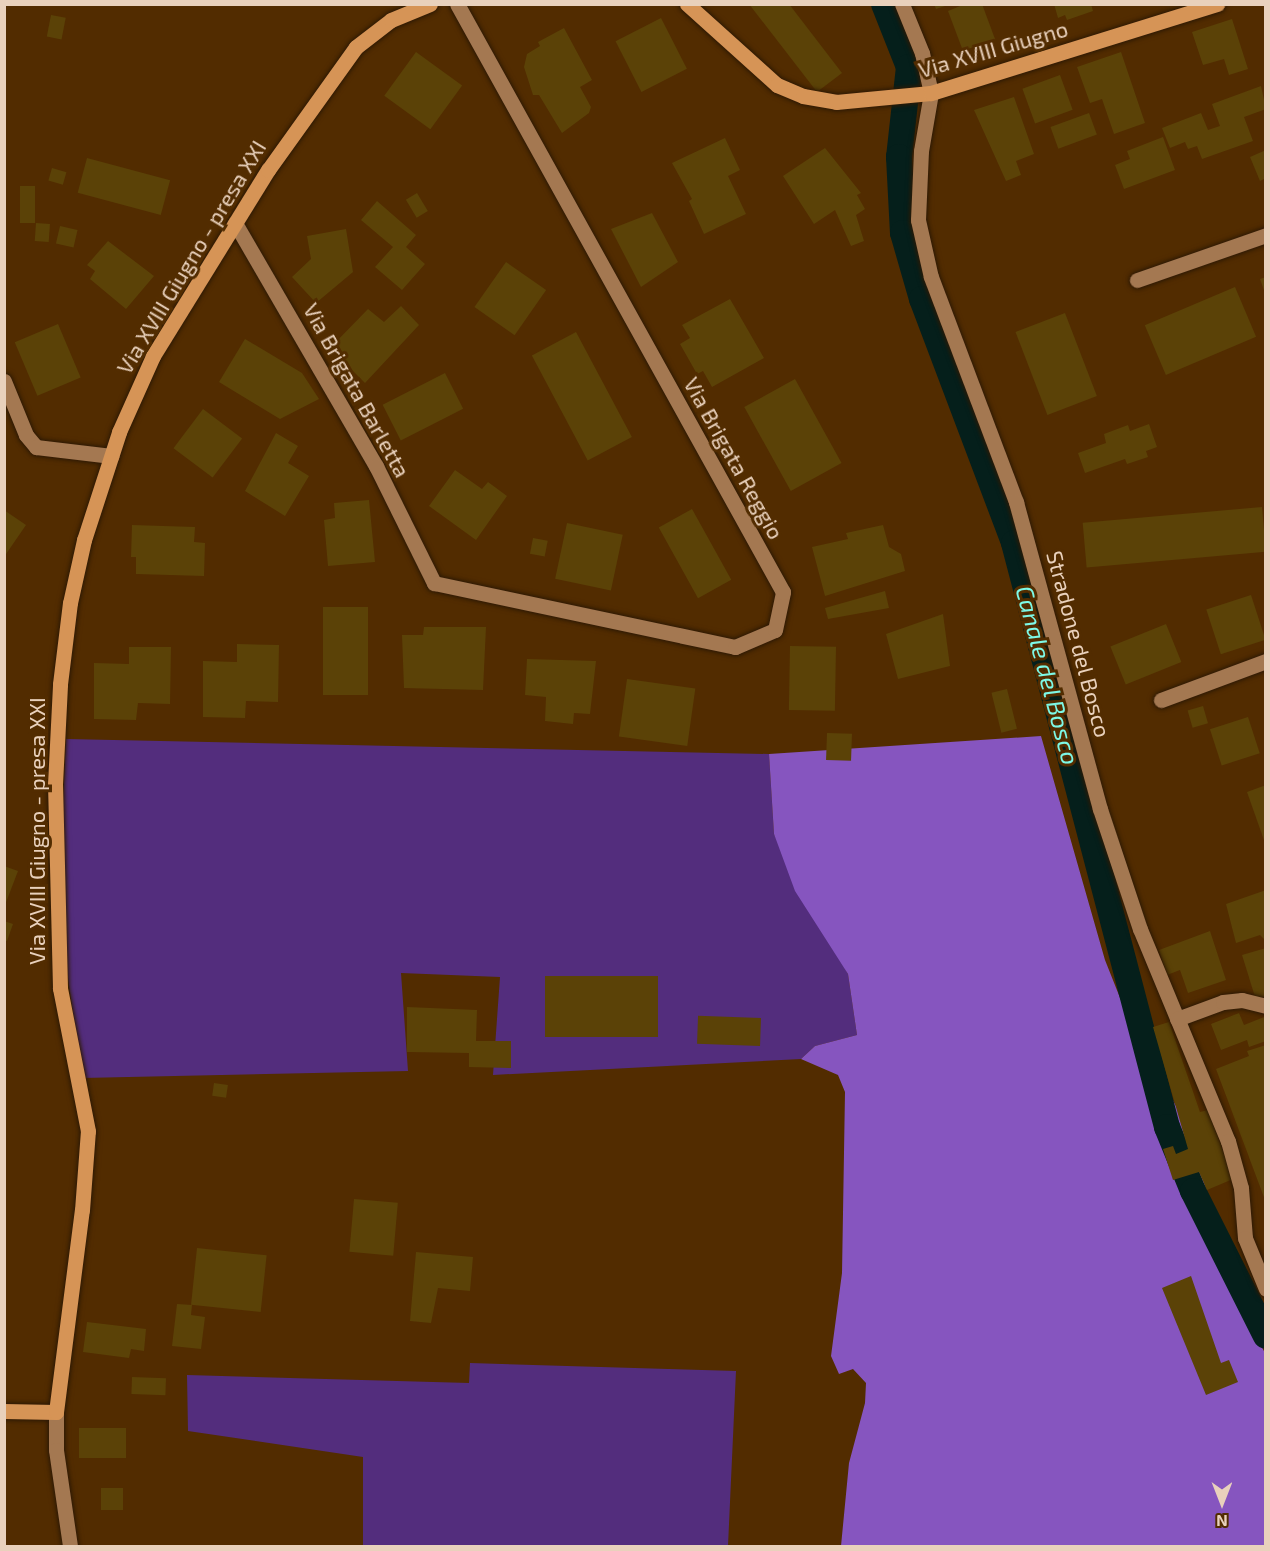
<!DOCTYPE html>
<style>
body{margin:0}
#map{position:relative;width:1270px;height:1551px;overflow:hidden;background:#522c00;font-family:"Exo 2",sans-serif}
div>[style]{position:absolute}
.green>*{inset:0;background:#532d7d}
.forest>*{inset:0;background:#8655bf}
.canal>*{height:26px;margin:-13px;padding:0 13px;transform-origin:13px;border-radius:13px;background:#051f1b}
.building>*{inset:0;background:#5b4207;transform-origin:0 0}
.roads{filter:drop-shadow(0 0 2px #2d1904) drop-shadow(0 0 2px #2d1904)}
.minor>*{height:15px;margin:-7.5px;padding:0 7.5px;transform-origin:7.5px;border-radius:7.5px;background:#a47851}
.major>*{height:15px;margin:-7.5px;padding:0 7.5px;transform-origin:7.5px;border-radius:7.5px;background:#d69456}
span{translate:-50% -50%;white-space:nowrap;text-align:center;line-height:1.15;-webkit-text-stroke:6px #522c00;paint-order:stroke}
.street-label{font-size:22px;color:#e9d1bc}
.water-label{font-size:24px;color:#7df9e7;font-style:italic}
.frame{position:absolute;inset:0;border:6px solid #e9d1bc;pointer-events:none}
.north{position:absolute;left:1192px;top:1473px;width:60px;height:60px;-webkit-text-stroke:4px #522c00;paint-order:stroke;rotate:180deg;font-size:16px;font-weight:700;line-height:24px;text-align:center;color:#e9d1bc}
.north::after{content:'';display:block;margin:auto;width:21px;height:27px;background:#e9d1bc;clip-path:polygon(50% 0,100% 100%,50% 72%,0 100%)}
</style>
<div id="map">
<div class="green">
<div style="clip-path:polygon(66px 739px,769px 754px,774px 834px,848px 974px,857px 1035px,815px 1046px,801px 1059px,493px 1075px,500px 977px,401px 973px,408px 1071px,82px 1078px,66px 963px,60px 870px)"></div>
<div style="clip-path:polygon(470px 1363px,736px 1371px,728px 1546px,363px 1546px,363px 1457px,188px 1431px,187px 1375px,469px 1383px)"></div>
</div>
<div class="forest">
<div style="clip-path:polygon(1041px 736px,1105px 960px,1130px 1023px,1181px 1115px,1202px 1172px,1226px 1281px,1265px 1353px,1265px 1546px,841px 1546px,849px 1463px,865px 1403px,866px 1383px,853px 1369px,839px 1374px,831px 1356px,842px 1273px,845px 1092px,838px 1075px,801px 1059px,815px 1046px,857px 1035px,848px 974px,795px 891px,774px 834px,769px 754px)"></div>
</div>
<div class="canal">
<div style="left:884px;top:4px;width:68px;rotate:68.4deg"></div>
<div style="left:909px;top:67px;width:91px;rotate:96.3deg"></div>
<div style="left:899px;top:157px;width:76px;rotate:87deg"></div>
<div style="left:903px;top:233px;width:69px;rotate:73.9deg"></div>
<div style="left:922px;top:299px;width:261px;rotate:69.3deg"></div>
<div style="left:1014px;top:543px;width:604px;rotate:75.32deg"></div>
<div style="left:1167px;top:1127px;width:69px;rotate:67.9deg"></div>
<div style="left:1193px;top:1191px;width:162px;rotate:63.3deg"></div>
</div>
<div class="building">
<div style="clip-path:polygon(749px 4px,789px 4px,842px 73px,817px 92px)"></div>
<div style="clip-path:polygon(934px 4px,948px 4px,948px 5px,936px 9px)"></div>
<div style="clip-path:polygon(965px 4px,982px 4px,995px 39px,963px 51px,948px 11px)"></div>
<div style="clip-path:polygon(1054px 4px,1091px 4px,1093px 11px,1067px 20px,1065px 15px,1058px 18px)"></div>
<div style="left:51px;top:15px;width:15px;height:22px;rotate:11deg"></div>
<div style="left:661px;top:18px;width:57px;height:51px;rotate:63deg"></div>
<div style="clip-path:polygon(1232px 19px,1248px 69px,1229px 75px,1224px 59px,1203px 65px,1192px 32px)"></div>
<div style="clip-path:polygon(564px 28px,592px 80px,580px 87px,591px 107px,589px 113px,562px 133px,539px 95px,533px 95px,524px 67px,527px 54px,540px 46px,538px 42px)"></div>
<div style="left:416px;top:52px;width:57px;height:54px;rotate:36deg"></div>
<div style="clip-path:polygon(1121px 52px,1145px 123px,1114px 134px,1102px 99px,1090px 103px,1077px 67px)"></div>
<div style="left:1060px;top:75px;width:37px;height:40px;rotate:70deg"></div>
<div style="clip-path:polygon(1261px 86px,1266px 109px,1244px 117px,1253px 141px,1202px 159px,1197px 146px,1188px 149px,1185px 142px,1170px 148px,1162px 128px,1201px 113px,1208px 130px,1220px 126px,1212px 104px)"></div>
<div style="clip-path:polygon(1014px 97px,1034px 154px,1016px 161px,1021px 175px,1006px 181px,974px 110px)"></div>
<div style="left:1089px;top:113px;width:23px;height:41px;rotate:70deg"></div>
<div style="clip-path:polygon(1163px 137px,1175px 170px,1124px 189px,1115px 165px,1130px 159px,1127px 151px)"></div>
<div style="clip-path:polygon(725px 138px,740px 170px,728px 176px,746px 214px,704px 234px,689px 201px,692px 199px,672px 163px)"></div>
<div style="clip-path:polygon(825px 148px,861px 193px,857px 195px,865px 209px,856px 215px,864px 241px,851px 246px,835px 210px,814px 224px,783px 176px)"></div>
<div style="clip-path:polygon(1266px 150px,1266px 178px,1260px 181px,1250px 157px)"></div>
<div style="left:87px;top:158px;width:86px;height:36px;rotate:15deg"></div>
<div style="left:52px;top:168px;width:15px;height:13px;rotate:16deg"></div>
<div style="left:20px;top:186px;width:15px;height:37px"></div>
<div style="left:417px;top:193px;width:21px;height:13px;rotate:59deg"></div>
<div style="clip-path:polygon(377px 201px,416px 235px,406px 247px,425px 264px,402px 290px,375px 267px,393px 247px,361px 220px)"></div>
<div style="clip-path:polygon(652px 213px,678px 262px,641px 287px,611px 229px)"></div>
<div style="left:36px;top:223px;width:14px;height:18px;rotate:4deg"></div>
<div style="left:60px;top:226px;width:18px;height:18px;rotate:13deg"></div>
<div style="clip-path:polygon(346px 229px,353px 272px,316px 303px,292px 277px,311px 259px,307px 236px)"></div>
<div style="clip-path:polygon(108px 241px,154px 276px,126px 309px,90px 279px,95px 271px,87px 265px)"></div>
<div style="left:506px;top:262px;width:49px;height:55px;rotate:35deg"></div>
<div style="clip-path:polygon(1266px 277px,1266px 293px,1265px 293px,1260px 279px)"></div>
<div style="left:1235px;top:287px;width:54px;height:98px;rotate:67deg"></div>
<div style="clip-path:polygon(730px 299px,764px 358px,712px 387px,703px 371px,697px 374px,680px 344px,690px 338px,682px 325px)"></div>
<div style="clip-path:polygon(401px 306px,419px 325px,365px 383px,330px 348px,368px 309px,384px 322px)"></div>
<div style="left:1065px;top:313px;width:89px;height:53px;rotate:69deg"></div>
<div style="left:58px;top:324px;width:58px;height:47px;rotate:67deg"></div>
<div style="left:576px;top:332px;width:119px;height:50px;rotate:62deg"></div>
<div style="clip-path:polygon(245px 339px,302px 373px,319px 399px,280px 419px,219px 382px)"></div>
<div style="left:445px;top:373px;width:40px;height:70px;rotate:63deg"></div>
<div style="left:795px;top:379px;width:96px;height:58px;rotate:61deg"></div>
<div style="left:203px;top:409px;width:49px;height:49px;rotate:37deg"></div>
<div style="clip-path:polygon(1149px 424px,1157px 447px,1146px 451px,1148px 457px,1127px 464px,1125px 459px,1085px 473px,1078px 453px,1106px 443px,1104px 434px,1128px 425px,1130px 431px)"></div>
<div style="clip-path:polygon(276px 433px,298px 446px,288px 463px,309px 476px,285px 516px,245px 491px)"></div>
<div style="clip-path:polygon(455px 470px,482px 489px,488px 482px,507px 496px,476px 540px,429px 506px)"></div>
<div style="clip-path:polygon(369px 500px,375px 562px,328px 566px,324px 520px,335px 518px,334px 503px)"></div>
<div style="left:1262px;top:507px;width:45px;height:180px;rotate:85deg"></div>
<div style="left:692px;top:509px;width:81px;height:38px;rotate:61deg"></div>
<div style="clip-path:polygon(4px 510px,26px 525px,4px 557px)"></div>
<div style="left:567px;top:523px;width:57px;height:57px;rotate:12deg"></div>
<div style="clip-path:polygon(132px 525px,195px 527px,194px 542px,205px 543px,204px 576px,136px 574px,136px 557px,131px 557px)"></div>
<div style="clip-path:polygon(883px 525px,889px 547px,901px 554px,905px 571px,825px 596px,812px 547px,848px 539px,846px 533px)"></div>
<div style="left:533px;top:538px;width:15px;height:16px;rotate:11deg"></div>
<div style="clip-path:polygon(885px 591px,889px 608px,828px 619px,825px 608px)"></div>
<div style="left:1251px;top:595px;width:47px;height:47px;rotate:72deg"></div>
<div style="left:323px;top:607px;width:45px;height:88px"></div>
<div style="clip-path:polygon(943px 614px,950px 666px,898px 679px,886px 634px)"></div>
<div style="left:1166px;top:624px;width:41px;height:60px;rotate:68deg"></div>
<div style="clip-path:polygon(424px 627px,486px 627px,483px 690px,404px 688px,402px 635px,423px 635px)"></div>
<div style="clip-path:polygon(237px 644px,279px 645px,278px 702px,246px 701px,245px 718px,203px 717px,203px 661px,237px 662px)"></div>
<div style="left:790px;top:646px;width:46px;height:64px;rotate:1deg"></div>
<div style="clip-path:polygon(129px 647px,171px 647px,170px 704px,138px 703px,136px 720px,94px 719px,94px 663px,129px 664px)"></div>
<div style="clip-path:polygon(527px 659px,596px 661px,590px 714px,574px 713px,573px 724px,545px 721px,546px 697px,525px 695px)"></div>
<div style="left:627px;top:679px;width:69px;height:58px;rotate:8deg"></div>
<div style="left:1007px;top:689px;width:41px;height:16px;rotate:76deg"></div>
<div style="left:1203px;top:706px;width:18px;height:16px;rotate:74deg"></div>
<div style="left:1248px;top:717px;width:38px;height:40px;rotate:72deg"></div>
<div style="left:827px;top:733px;width:25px;height:27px;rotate:2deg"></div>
<div style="clip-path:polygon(1266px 785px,1266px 843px,1265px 843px,1247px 792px)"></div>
<div style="clip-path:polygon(4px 866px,18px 871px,5px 905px,4px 905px)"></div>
<div style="clip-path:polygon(1266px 890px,1266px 941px,1260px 935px,1236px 943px,1226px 904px)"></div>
<div style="clip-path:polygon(4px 921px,13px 924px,7px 941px,4px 940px)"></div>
<div style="clip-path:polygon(1210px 931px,1226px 980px,1188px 993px,1180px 970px,1167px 975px,1159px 950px)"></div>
<div style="clip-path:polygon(1266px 948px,1266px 997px,1256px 1000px,1242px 955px)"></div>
<div style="left:545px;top:976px;width:113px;height:61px"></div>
<div style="clip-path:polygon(407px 1007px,477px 1010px,476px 1041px,511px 1041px,511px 1068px,469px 1067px,469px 1053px,407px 1052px)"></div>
<div style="clip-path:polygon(1239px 1013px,1244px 1025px,1264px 1017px,1266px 1041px,1249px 1047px,1247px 1040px,1221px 1050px,1211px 1024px)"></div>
<div style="left:761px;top:1018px;width:28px;height:63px;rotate:92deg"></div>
<div style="clip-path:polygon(1169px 1022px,1200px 1112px,1208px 1110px,1233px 1179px,1207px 1190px,1199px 1172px,1173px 1180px,1163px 1149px,1173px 1146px,1176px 1154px,1188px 1149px,1153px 1027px)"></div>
<div style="clip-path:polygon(1266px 1045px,1266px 1200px,1265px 1200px,1216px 1069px,1249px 1056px,1247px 1051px)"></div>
<div style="left:214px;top:1083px;width:14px;height:13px;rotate:8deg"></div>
<div style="left:354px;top:1199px;width:44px;height:53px;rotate:5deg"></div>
<div style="left:197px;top:1248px;width:70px;height:57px;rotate:6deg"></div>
<div style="clip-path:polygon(416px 1252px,473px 1257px,470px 1291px,438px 1288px,431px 1323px,410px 1321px)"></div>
<div style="clip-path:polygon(1191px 1276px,1221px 1363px,1229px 1360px,1238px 1382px,1206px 1395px,1162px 1288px)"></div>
<div style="clip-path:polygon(177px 1304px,192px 1305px,191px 1315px,205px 1317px,201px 1349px,172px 1346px)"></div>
<div style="clip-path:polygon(87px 1322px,146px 1329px,144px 1351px,131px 1349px,129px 1358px,83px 1352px)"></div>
<div style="left:132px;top:1377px;width:34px;height:17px;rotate:2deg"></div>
<div style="left:79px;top:1428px;width:47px;height:30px"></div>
<div style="left:101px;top:1488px;width:22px;height:22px"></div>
</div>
<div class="roads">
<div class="minor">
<div style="left:902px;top:4px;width:53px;rotate:67.8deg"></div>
<div style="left:922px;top:53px;width:41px;rotate:77.3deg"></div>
<div style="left:931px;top:93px;width:59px;rotate:99.8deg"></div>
<div style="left:921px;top:151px;width:69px;rotate:92.5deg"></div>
<div style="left:918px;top:220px;width:58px;rotate:77.2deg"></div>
<div style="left:931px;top:277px;width:241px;rotate:69.3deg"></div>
<div style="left:1016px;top:502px;width:318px;rotate:74.7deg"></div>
<div style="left:1100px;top:809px;width:126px;rotate:71.6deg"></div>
<div style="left:1140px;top:929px;width:230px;rotate:67.5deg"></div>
<div style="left:1228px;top:1141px;width:49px;rotate:74.5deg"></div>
<div style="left:1241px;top:1188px;width:50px;rotate:85.4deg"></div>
<div style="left:1245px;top:1238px;width:55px;rotate:67.6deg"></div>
<div style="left:235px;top:223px;width:281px;rotate:59.9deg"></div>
<div style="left:376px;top:466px;width:131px;rotate:63.6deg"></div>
<div style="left:434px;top:583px;width:308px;rotate:12deg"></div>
<div style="left:735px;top:647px;width:43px;rotate:-23deg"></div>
<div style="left:775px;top:630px;width:39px;rotate:-78deg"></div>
<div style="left:783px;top:592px;width:672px;rotate:-119deg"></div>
<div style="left:1137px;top:280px;width:137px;rotate:-19.2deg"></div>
<div style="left:4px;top:381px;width:58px;rotate:67.8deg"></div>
<div style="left:26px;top:435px;width:16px;rotate:50deg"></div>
<div style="left:36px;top:447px;width:76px;rotate:6.8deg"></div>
<div style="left:1161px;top:700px;width:112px;rotate:-20.4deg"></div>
<div style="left:1177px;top:1019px;width:49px;rotate:-20.3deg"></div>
<div style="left:1223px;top:1002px;width:19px;rotate:-6deg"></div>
<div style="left:1242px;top:1000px;width:25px;rotate:14deg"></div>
<div style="left:56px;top:1412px;width:38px;rotate:90deg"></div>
<div style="left:56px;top:1450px;width:97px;rotate:81.7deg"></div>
</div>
<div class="major">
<div style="left:687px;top:4px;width:121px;rotate:42deg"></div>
<div style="left:777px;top:85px;width:28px;rotate:23deg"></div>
<div style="left:803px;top:96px;width:34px;rotate:10deg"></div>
<div style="left:836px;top:102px;width:95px;rotate:-5.4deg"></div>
<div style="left:931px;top:93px;width:300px;rotate:-17.3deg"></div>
<div style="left:4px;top:1411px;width:52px;rotate:1.1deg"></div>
<div style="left:56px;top:1412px;width:204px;rotate:-82.7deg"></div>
<div style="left:82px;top:1210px;width:79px;rotate:-85.7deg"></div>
<div style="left:88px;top:1131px;width:146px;rotate:-101.1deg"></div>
<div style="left:60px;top:988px;width:204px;rotate:-91.4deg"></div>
<div style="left:55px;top:784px;width:100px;rotate:-87.1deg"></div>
<div style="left:60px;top:684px;width:82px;rotate:-83deg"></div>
<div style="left:70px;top:603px;width:65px;rotate:-77.5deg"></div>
<div style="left:84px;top:540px;width:114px;rotate:-72deg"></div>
<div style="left:119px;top:432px;width:83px;rotate:-65.9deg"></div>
<div style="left:153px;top:356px;width:219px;rotate:-58.3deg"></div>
<div style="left:268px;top:170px;width:151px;rotate:-54.4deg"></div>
<div style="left:356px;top:47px;width:44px;rotate:-37.6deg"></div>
<div style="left:391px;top:20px;width:42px;rotate:-22.3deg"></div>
</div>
</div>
<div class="street-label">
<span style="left:993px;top:49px;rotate:-16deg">Via XVIII Giugno</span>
<span style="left:191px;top:257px;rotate:-59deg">Via XVIII Giugno - presa XXI</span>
<span style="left:357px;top:390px;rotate:61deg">Via Brigata Barletta</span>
<span style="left:734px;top:458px;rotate:61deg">Via Brigata Reggio</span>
<span style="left:1079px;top:644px;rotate:75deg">Stradone del Bosco</span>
<span style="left:37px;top:831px;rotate:-90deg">Via XVIII Giugno - presa XXI</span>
</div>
<div class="water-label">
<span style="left:1048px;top:675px;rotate:75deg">Canale del Bosco</span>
</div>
<div class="frame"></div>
<div class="north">N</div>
</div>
